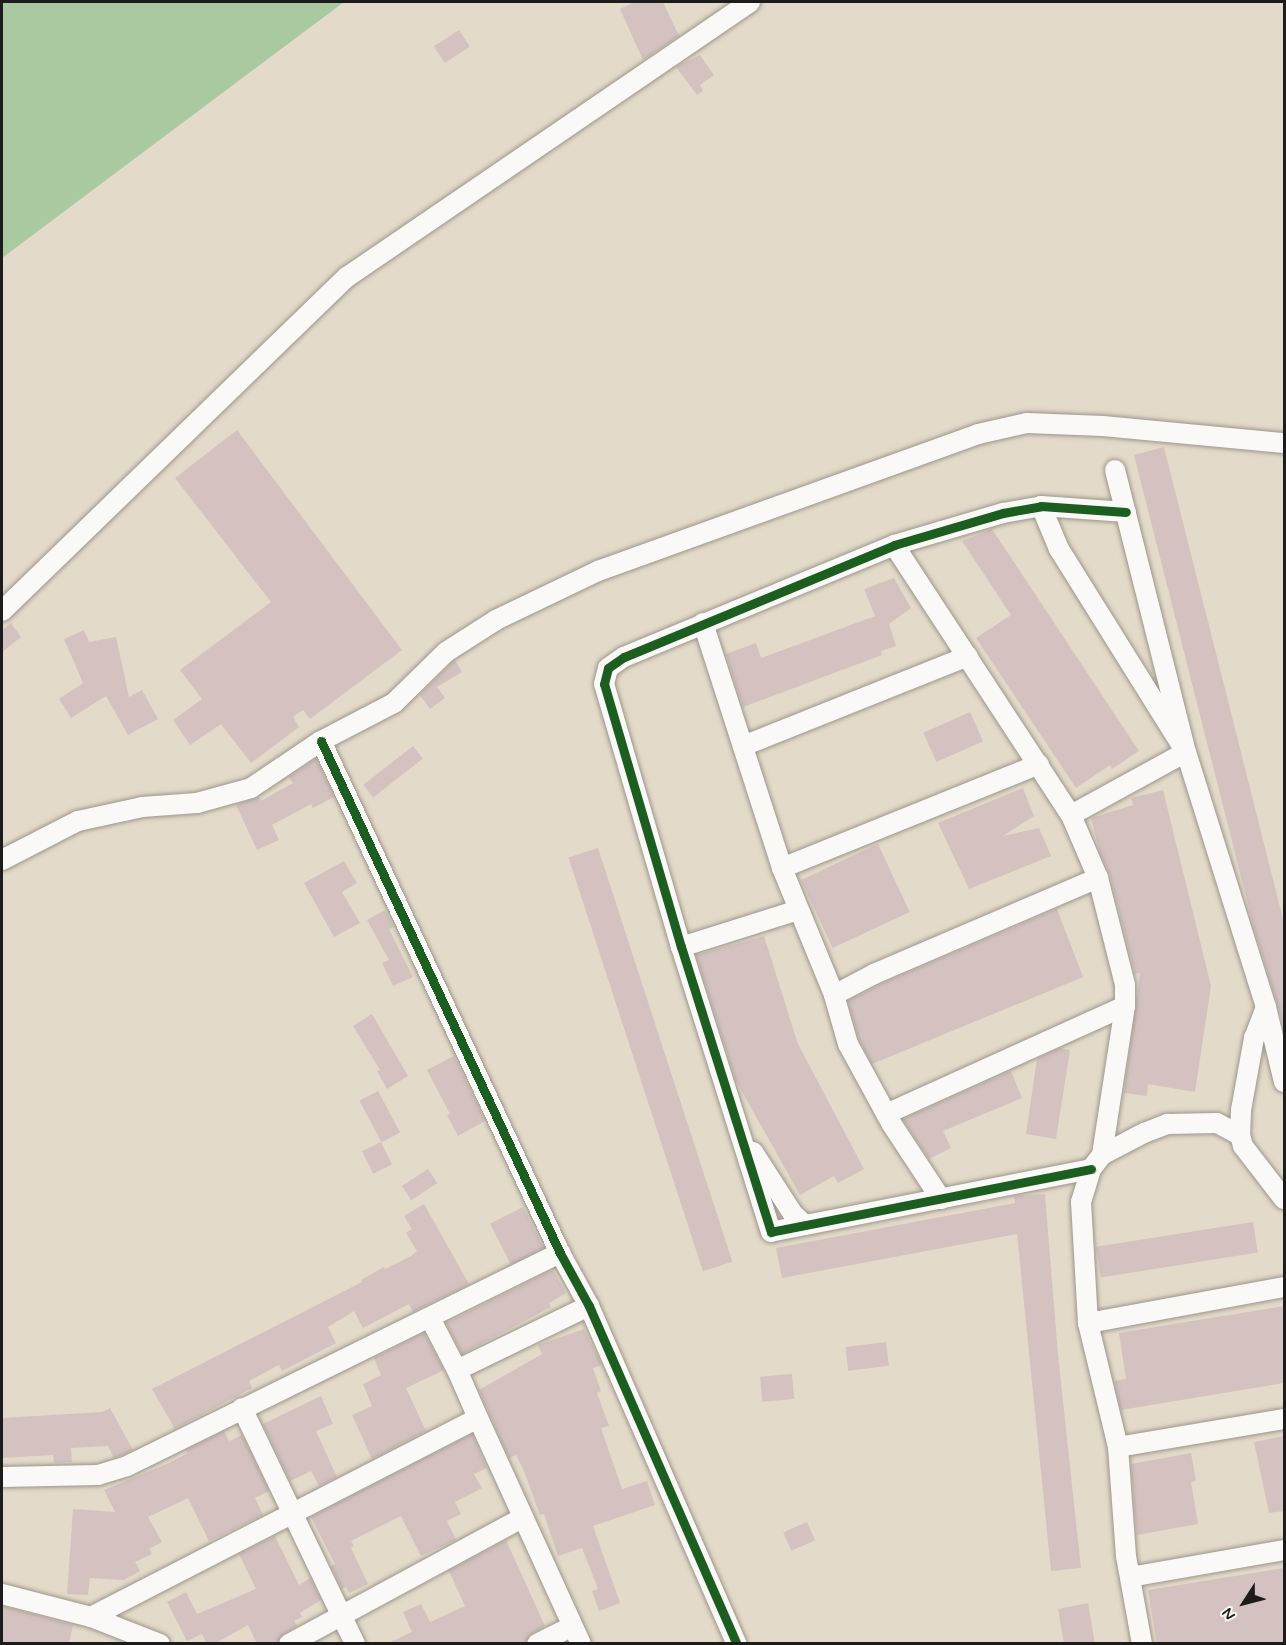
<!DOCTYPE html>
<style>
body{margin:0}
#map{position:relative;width:1286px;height:1645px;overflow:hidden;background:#e4dac9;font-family:Mynerve,sans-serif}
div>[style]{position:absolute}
.forest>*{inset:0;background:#a9caa0}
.building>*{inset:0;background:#d4c2c1;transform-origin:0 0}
.roads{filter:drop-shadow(0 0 2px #9b968c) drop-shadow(0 0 2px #9b968c)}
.minor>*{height:20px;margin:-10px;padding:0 10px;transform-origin:10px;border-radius:10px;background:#fbf9f7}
.cycleway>*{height:9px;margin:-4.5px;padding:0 4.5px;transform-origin:4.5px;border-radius:4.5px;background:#1b5e20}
span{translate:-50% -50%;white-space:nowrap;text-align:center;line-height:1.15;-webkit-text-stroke:6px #f6f6f2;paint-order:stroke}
.frame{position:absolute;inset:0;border:3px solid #1c1c1c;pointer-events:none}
.north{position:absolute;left:1214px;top:1573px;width:60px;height:60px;-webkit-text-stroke:4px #f6f6f2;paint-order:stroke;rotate:234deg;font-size:16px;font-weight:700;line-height:24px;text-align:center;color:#1c1c1c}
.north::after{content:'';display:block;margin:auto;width:21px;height:27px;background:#1c1c1c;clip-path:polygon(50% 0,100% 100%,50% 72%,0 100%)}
</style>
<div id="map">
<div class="forest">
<div style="clip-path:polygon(2px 2px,344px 2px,2px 258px)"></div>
</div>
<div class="building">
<div style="clip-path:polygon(635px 2px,663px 2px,679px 36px,643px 60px,620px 9px)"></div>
<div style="left:459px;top:30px;width:20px;height:30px;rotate:57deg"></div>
<div style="clip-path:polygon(700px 55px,714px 75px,700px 85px,703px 91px,697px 95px,676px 67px)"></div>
<div style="clip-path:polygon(237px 430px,402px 650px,310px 719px,303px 710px,293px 717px,299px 727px,251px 763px,221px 724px,190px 745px,173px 720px,202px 699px,180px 670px,271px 602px,175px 478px)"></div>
<div style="clip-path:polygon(1164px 447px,1284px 923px,1284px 1026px,1254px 928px,1134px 455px)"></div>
<div style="clip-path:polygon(992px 529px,1139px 751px,1112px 769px,1110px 765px,1076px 788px,976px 638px,1011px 615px,962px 541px)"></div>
<div style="clip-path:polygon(894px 578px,911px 608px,889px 624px,896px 646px,881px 651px,882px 655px,743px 707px,726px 654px,756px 643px,761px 658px,875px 616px,864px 589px)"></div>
<div style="clip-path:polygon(11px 623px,21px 637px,2px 652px,2px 630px)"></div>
<div style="clip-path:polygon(84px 630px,89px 642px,116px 637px,129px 697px,142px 690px,158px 719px,128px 735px,106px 696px,71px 718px,59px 699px,83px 683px,64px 639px)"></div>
<div style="clip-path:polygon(455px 660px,462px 672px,437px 687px,445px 698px,430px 709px,420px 695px)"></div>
<div style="left:970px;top:712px;width:32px;height:51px;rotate:66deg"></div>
<div style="left:413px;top:746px;width:16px;height:63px;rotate:52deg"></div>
<div style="clip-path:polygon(316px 759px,334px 797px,313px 808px,311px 804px,272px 825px,279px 840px,257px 850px,236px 805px,259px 797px,261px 801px,293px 783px,289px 777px)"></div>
<div style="clip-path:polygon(1023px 788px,1034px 816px,1003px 836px,1039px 828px,1051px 856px,969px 889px,938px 823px)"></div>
<div style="clip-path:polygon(1163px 790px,1211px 986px,1195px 1092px,1148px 1084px,1147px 1096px,1124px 1093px,1140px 973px,1135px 974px,1110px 875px,1099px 850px,1091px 818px,1133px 805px,1131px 798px)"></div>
<div style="left:878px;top:844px;width:75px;height:85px;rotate:65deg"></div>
<div style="left:598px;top:848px;width:435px;height:31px;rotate:72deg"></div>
<div style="clip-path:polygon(344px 861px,357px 883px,342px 892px,360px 923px,334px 937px,304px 883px)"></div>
<div style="clip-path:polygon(1057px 909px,1083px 977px,872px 1064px,859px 1039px,848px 1001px,879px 985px)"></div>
<div style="clip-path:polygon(385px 910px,394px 927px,389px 929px,413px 977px,393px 986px,382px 963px,389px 960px,367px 920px)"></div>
<div style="clip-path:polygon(764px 936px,798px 1044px,864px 1169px,838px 1183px,834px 1176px,800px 1195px,736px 1081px,696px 955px)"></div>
<div style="clip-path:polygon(372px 1014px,408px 1076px,387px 1089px,377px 1071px,380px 1070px,353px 1026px)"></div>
<div style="clip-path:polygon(1060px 1048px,1070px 1050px,1056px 1139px,1026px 1134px,1037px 1059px)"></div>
<div style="clip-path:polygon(454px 1056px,485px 1121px,458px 1136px,447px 1115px,450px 1114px,427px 1070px)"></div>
<div style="clip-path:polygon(1011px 1071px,1022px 1098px,943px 1131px,951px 1148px,929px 1159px,903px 1119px)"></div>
<div style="left:378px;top:1091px;width:47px;height:21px;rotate:62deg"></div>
<div style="left:381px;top:1142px;width:25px;height:21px;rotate:64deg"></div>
<div style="left:428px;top:1169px;width:17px;height:31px;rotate:57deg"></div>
<div style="clip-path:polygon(1045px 1194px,1058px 1355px,1081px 1568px,1051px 1571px,1017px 1234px,782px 1278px,776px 1248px,1015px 1203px,1014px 1196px)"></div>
<div style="clip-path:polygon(424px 1204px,469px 1284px,413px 1312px,409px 1304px,363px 1328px,354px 1311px,328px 1327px,336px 1343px,282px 1371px,279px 1365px,249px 1381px,252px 1388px,175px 1429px,152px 1389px,362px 1282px,361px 1280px,384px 1267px,385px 1269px,411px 1256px,417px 1251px,406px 1233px,412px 1229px,404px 1216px)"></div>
<div style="left:523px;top:1207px;width:46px;height:37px;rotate:63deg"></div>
<div style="left:1253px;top:1222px;width:31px;height:159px;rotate:81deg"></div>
<div style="clip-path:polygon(553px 1270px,566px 1293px,549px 1303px,551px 1307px,462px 1354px,446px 1323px)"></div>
<div style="clip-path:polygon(1284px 1306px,1284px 1383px,1121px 1410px,1114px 1381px,1126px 1379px,1119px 1333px)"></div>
<div style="clip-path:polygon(584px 1329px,602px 1365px,593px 1368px,601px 1391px,597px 1393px,609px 1426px,601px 1428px,622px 1489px,647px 1481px,655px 1505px,593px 1526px,620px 1603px,599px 1611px,592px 1591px,598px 1589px,582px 1548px,558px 1556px,544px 1514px,540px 1515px,524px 1471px,516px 1455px,509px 1458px,479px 1390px,542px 1354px,538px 1345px)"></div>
<div style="clip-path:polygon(424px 1333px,444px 1370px,406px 1388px,426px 1431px,372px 1459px,352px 1415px,372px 1406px,363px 1384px,381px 1375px,374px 1358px)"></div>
<div style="left:886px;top:1342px;width:24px;height:41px;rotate:83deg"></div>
<div style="left:792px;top:1374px;width:25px;height:32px;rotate:85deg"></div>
<div style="clip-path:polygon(321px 1396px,333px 1424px,316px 1431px,337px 1477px,319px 1486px,311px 1471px,290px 1481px,263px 1424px)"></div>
<div style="clip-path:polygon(110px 1408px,133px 1450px,123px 1455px,114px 1458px,108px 1446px,71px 1448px,72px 1462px,54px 1463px,53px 1455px,2px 1458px,2px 1418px,102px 1412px)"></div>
<div style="clip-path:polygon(224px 1431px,229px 1441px,242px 1435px,269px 1491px,255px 1498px,263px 1515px,209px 1541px,188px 1498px,148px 1517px,162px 1542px,149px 1549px,152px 1554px,135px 1562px,140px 1571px,124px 1580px,90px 1578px,88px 1595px,67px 1594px,73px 1509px,115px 1512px,104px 1490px,169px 1463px,188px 1453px,186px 1450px)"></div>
<div style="clip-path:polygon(472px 1434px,487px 1468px,474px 1474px,482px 1488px,455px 1502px,461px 1514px,447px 1521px,456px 1540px,421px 1556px,401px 1516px,351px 1541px,354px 1546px,351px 1548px,368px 1584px,349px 1593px,346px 1587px,342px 1589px,331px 1566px,335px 1564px,311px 1517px)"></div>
<div style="clip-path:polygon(1284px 1436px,1284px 1511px,1269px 1513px,1254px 1442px)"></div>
<div style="clip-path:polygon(1191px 1453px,1196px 1481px,1191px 1482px,1198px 1524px,1137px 1535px,1131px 1464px)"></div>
<div style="left:807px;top:1522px;width:20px;height:26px;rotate:66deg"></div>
<div style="clip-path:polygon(275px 1536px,299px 1585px,310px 1578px,321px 1600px,300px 1613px,302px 1617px,294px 1621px,297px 1626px,283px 1634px,277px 1644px,257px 1644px,248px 1625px,214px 1644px,207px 1644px,202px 1634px,187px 1641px,167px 1602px,186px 1592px,197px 1614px,256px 1589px,239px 1554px)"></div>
<div style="clip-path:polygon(506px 1540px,545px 1626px,531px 1634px,525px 1644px,386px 1644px,412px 1632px,403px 1612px,421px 1604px,430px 1622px,465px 1606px,449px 1571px)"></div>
<div style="clip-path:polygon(1284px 1568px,1284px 1644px,1157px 1644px,1148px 1590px)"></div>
<div style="clip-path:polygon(1088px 1603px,1095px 1644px,1064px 1644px,1058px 1609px)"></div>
<div style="clip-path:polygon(2px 1606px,73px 1625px,69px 1644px,2px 1644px)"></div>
</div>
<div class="roads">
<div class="minor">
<div style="left:1115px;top:470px;width:291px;rotate:75.9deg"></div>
<div style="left:1186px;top:752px;width:267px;rotate:72.6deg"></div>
<div style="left:1266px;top:1007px;width:77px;rotate:76.5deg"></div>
<div style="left:1041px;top:506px;width:47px;rotate:67.3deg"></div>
<div style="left:1059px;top:549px;width:239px;rotate:58deg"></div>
<div style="left:1186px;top:752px;width:131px;rotate:151.3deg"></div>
<div style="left:894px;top:545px;width:323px;rotate:56.8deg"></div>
<div style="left:1071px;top:815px;width:69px;rotate:66.8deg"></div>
<div style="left:1098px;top:878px;width:110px;rotate:75.8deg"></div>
<div style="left:1125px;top:985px;width:21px;rotate:90deg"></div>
<div style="left:1125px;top:1006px;width:151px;rotate:98.8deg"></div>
<div style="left:2px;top:611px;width:480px;rotate:-44.1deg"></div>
<div style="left:347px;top:277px;width:488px;rotate:-34.3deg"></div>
<div style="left:703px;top:623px;width:257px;rotate:72.1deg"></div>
<div style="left:782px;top:868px;width:137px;rotate:67.7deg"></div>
<div style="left:834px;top:995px;width:51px;rotate:74.1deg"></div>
<div style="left:848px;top:1044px;width:90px;rotate:61.4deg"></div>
<div style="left:891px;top:1123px;width:91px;rotate:56.7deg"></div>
<div style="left:321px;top:741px;width:565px;rotate:64.98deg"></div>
<div style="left:560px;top:1253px;width:60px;rotate:61.3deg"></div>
<div style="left:589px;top:1306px;width:369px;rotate:66.4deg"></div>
<div style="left:743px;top:746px;width:242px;rotate:-21.8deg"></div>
<div style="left:2px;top:860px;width:85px;rotate:-27.2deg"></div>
<div style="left:78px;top:821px;width:66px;rotate:-12.3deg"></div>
<div style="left:142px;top:807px;width:55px;rotate:-4.2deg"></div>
<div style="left:197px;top:803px;width:56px;rotate:-15.5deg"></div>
<div style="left:251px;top:788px;width:84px;rotate:-33.9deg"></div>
<div style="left:321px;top:741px;width:82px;rotate:-27.5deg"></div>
<div style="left:394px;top:703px;width:73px;rotate:-44.4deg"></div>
<div style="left:446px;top:652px;width:59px;rotate:-32.6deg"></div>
<div style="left:496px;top:620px;width:113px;rotate:-25.7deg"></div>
<div style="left:598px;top:571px;width:404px;rotate:-19.8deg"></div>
<div style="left:978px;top:434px;width:50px;rotate:-12.7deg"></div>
<div style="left:1027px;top:423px;width:76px;rotate:2.3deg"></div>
<div style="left:1103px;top:426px;width:182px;rotate:5.4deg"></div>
<div style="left:782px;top:868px;width:277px;rotate:-22deg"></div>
<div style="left:681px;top:947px;width:123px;rotate:-17.5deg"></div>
<div style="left:834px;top:995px;width:45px;rotate:-27.7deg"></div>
<div style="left:874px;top:974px;width:244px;rotate:-23.2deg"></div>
<div style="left:1266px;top:1007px;width:33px;rotate:111deg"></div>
<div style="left:1254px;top:1038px;width:73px;rotate:100.2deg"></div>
<div style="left:1241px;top:1110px;width:25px;rotate:92deg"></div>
<div style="left:1240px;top:1135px;width:11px;rotate:75deg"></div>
<div style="left:1243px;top:1146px;width:67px;rotate:52.3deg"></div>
<div style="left:886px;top:1114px;width:262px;rotate:-24.3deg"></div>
<div style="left:753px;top:1152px;width:74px;rotate:57.2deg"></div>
<div style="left:793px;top:1214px;width:16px;rotate:43deg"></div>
<div style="left:1091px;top:1169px;width:326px;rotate:168.9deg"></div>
<div style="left:771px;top:1232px;width:299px;rotate:-107.5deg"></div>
<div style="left:681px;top:947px;width:274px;rotate:-106.3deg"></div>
<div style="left:604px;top:684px;width:16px;rotate:-76deg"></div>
<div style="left:608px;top:668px;width:19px;rotate:-35deg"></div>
<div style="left:624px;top:657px;width:292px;rotate:-22.5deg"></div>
<div style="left:894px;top:545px;width:114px;rotate:-16.4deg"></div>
<div style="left:1003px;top:513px;width:39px;rotate:-10deg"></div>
<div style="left:1041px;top:506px;width:85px;rotate:4deg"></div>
<div style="left:430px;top:1318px;width:59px;rotate:62.6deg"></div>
<div style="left:1088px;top:1323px;width:199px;rotate:-10.4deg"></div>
<div style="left:242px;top:1408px;width:262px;rotate:64.4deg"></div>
<div style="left:478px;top:1418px;width:248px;rotate:65.5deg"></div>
<div style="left:1118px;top:1447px;width:168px;rotate:-9.6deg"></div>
<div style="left:2px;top:1477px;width:96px;rotate:-1.2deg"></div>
<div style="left:98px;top:1475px;width:30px;rotate:-17deg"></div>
<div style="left:127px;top:1466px;width:483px;rotate:-26.2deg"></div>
<div style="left:1130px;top:1577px;width:156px;rotate:-9.9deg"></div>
<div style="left:2px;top:1594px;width:92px;rotate:14.5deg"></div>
<div style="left:91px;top:1617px;width:74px;rotate:21.4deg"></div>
<div style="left:91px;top:1617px;width:435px;rotate:-27.2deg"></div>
<div style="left:478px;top:1418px;width:52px;rotate:-113.6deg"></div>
<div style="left:457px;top:1370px;width:147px;rotate:-25.9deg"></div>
<div style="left:289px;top:1644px;width:265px;rotate:-28.4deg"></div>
<div style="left:537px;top:1644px;width:39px;rotate:-27deg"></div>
<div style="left:1142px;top:1644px;width:89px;rotate:-100.3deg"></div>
<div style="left:1126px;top:1556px;width:109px;rotate:-94.2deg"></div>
<div style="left:1118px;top:1447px;width:128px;rotate:-103.6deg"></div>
<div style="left:1088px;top:1323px;width:121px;rotate:-93.3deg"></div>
<div style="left:1081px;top:1202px;width:34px;rotate:-73deg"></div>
<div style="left:1091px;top:1169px;width:18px;rotate:-52deg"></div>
<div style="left:1102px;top:1155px;width:47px;rotate:-27.6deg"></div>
<div style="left:1144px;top:1133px;width:26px;rotate:-21deg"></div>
<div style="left:1168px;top:1124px;width:49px;rotate:-1.2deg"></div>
<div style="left:1217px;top:1123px;width:26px;rotate:28deg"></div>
</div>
</div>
<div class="cycleway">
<div style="left:321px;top:741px;width:565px;rotate:64.98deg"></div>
<div style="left:560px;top:1253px;width:60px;rotate:61.3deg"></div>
<div style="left:589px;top:1306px;width:369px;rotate:66.4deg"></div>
<div style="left:1091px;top:1169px;width:326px;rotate:168.9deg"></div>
<div style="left:771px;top:1232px;width:299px;rotate:-107.5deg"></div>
<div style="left:681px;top:947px;width:274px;rotate:-106.3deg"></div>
<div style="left:604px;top:684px;width:16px;rotate:-76deg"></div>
<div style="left:608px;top:668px;width:19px;rotate:-35deg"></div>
<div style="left:624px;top:657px;width:292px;rotate:-22.5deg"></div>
<div style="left:894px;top:545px;width:114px;rotate:-16.4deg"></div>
<div style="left:1003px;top:513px;width:39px;rotate:-10deg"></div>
<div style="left:1041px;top:506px;width:85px;rotate:4deg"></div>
</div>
<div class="frame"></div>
<div class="north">N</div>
</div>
